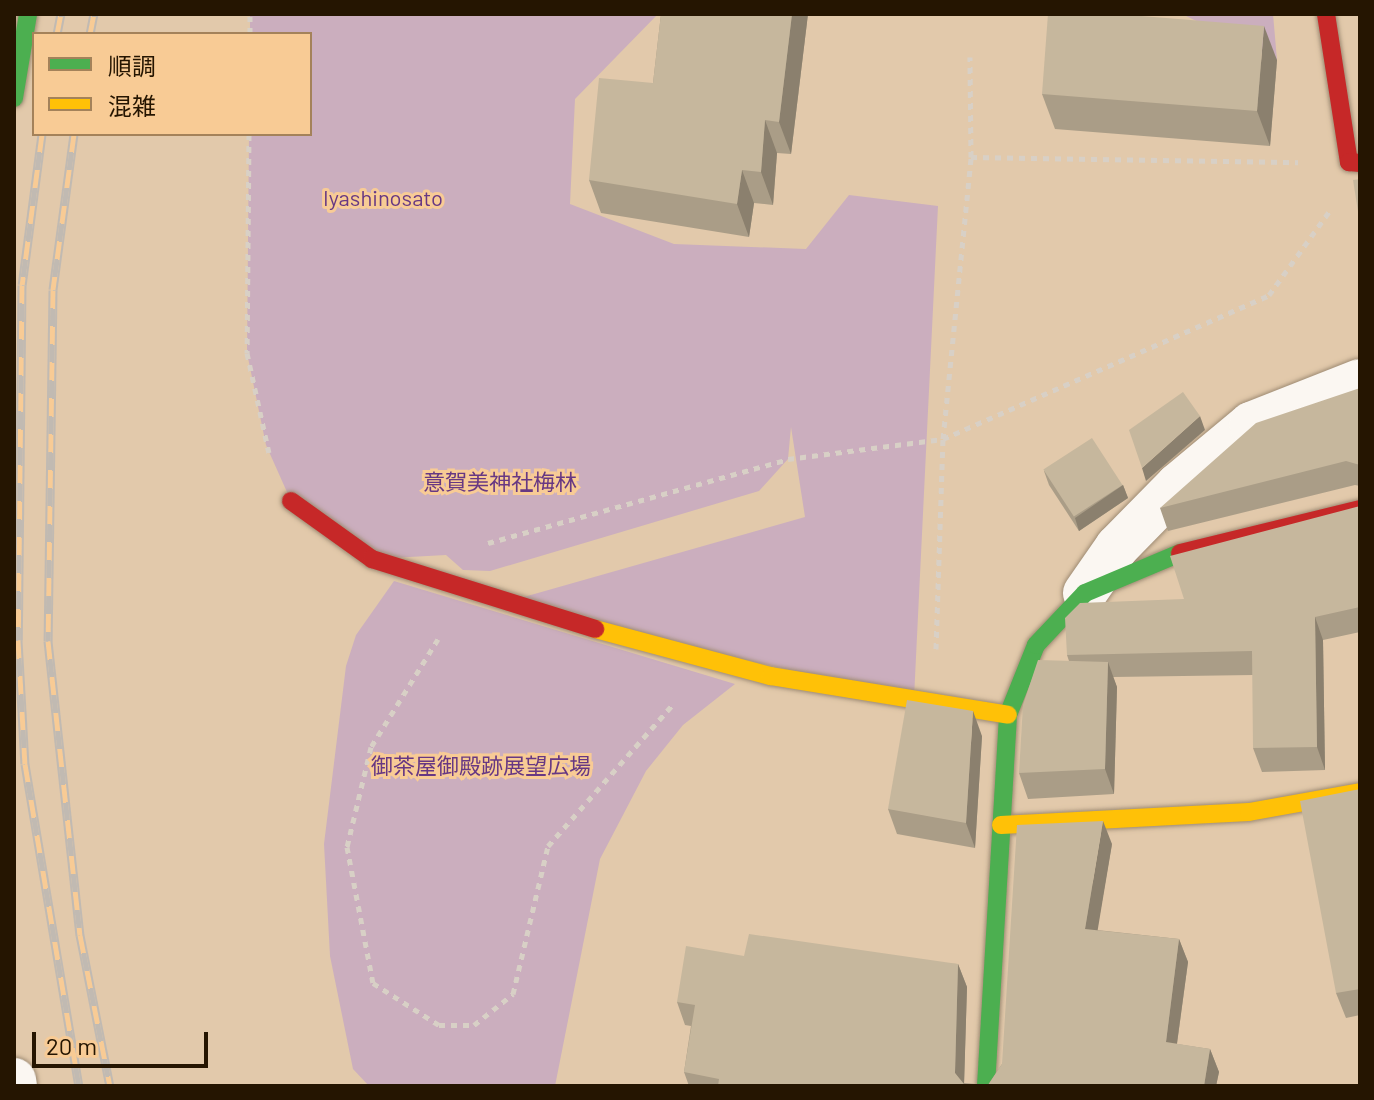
<!DOCTYPE html>
<meta charset="utf-8">
<style>
body{margin:0}
#map{position:relative;width:1374px;height:1100px;overflow:hidden;background:#e2c9ab;font-family:Barlow,"Noto Sans JP",sans-serif}
div>[style]{position:absolute}
.green>*{inset:0;background:#cbaebe}
.path>*{height:5px;margin-top:-2.5px;transform-origin:0;background:repeating-linear-gradient(90deg,#d8d0c6 0 6px,transparent 0 12px)}
.roads{filter:drop-shadow(0 0 2px #9e8b73) drop-shadow(0 0 2px #9e8b73)}
.street>*{height:44px;margin:-22px;padding:0 22px;transform-origin:22px;border-radius:22px;background:#fbf7f2}
.fast>*{height:18px;margin:-9px;padding:0 9px;transform-origin:9px;border-radius:9px;background:#4caf50}
.slow>*{height:18px;margin:-9px;padding:0 9px;transform-origin:9px;border-radius:9px;background:#ffc107}
.jam>*{height:18px;margin:-9px;padding:0 9px;transform-origin:9px;border-radius:9px;background:#c62828}
.rail>*{height:9px;margin-top:-4.5px;transform-origin:0;background:repeating-linear-gradient(90deg,#f8cb95 0 18px,#c1bab2 0 36px);box-sizing:border-box;border-block:2px solid #c1bab2}
.wall>*{inset:0;background:#aa9d87}
.shaded-wall>*{inset:0;background:#8b806e}
.building>*{inset:0;background:#c6b79d;transform-origin:0 0}
span{translate:-50% -50%;white-space:nowrap;text-align:center;line-height:1.15;-webkit-text-stroke:6px #f8cb95;paint-order:stroke}
.park-label{font-size:22px;color:#673883}
.frame{position:absolute;inset:0;border:16px solid #251501;pointer-events:none}
.legend{position:absolute;left:32px;top:32px;width:280px;height:104px;box-sizing:border-box;background:#f8cb95;border:2px solid #a4825a;margin:0;padding:10px 14px;list-style:none;font-size:24px;color:#251501}
.legend li{display:flex;align-items:center;gap:16px;height:40px}
.legend b{width:40px;border:2px solid #a4825a}
.scale{position:absolute;left:32px;top:1032px;width:176px;height:36px;box-sizing:border-box;border:4px solid #251501;border-top:0;padding-left:10px;font-size:24px;line-height:28px;white-space:nowrap;color:#251501;-webkit-text-stroke:6px #f8cb95;paint-order:stroke}
</style>
<div id="map">
<div class="green">
<div style="clip-path:polygon(250px 14px,658px 14px,575px 99px,570px 204px,674px 244px,806px 249px,849px 195px,938px 206px,914px 698px,499px 604px,805px 517px,791px 427px,788px 459px,759px 491px,490px 571px,463px 570px,446px 555px,372px 559px,291px 501px,266px 445px,247px 353px,249px 134px,310px 134px,310px 34px,250px 34px)"></div>
<div style="clip-path:polygon(1182px 14px,1273px 14px,1277px 60px)"></div>
<div style="clip-path:polygon(394px 581px,735px 684px,683px 725px,646px 771px,600px 859px,555px 1086px,369px 1086px,353px 1069px,330px 956px,324px 844px,346px 666px,356px 635px)"></div>
</div>
<div class="path">
<div style="left:250px;top:34px;width:20px;rotate:-90deg"></div>
<div style="left:249px;top:134px;width:219px;rotate:90.5deg"></div>
<div style="left:247px;top:353px;width:102px;rotate:77.6deg"></div>
<div style="left:971px;top:157px;width:327px;rotate:0.9deg"></div>
<div style="left:488px;top:543px;width:312px;rotate:-15.6deg"></div>
<div style="left:788px;top:459px;width:156px;rotate:-7.4deg"></div>
<div style="left:943px;top:439px;width:356px;rotate:-23.8deg"></div>
<div style="left:1269px;top:295px;width:106px;rotate:-54.2deg"></div>
<div style="left:438px;top:639px;width:127px;rotate:121.8deg"></div>
<div style="left:371px;top:747px;width:103px;rotate:103.5deg"></div>
<div style="left:347px;top:847px;width:138px;rotate:79.2deg"></div>
<div style="left:373px;top:983px;width:78px;rotate:32.5deg"></div>
<div style="left:439px;top:1025px;width:35px"></div>
<div style="left:474px;top:1025px;width:50px;rotate:-38.5deg"></div>
<div style="left:513px;top:994px;width:152px;rotate:-76.7deg"></div>
<div style="left:548px;top:846px;width:191px;rotate:-48.6deg"></div>
<div style="left:936px;top:649px;width:210px;rotate:-88.1deg"></div>
<div style="left:943px;top:439px;width:283px;rotate:-84.3deg"></div>
<div style="left:971px;top:157px;width:100px;rotate:-90.6deg"></div>
</div>
<div class="roads">
<div class="street">
<div style="left:1085px;top:593px;width:56px;rotate:-55.2deg"></div>
<div style="left:1117px;top:547px;width:87px;rotate:-45.5deg"></div>
<div style="left:1178px;top:485px;width:95px;rotate:-39.9deg"></div>
<div style="left:1251px;top:424px;width:117px;rotate:-21.5deg"></div>
<div style="left:14px;top:1080px;width:6px;rotate:81deg"></div>
</div>
<div class="fast">
<div style="left:14px;top:98px;width:85px;rotate:-80.5deg"></div>
<div style="left:986px;top:1086px;width:372px;rotate:-86.6deg"></div>
<div style="left:1008px;top:715px;width:75px;rotate:-68.2deg"></div>
<div style="left:1036px;top:645px;width:71px;rotate:-46.7deg"></div>
<div style="left:1085px;top:593px;width:103px;rotate:-22.8deg"></div>
</div>
<div class="slow">
<div style="left:595px;top:629px;width:182px;rotate:15deg"></div>
<div style="left:771px;top:676px;width:240px;rotate:9.3deg"></div>
<div style="left:1001px;top:825px;width:248px;rotate:-3deg"></div>
<div style="left:1249px;top:812px;width:113px;rotate:-10.2deg"></div>
</div>
<div class="jam">
<div style="left:1326px;top:14px;width:150px;rotate:81.2deg"></div>
<div style="left:1349px;top:162px;width:11px;rotate:5deg"></div>
<div style="left:291px;top:501px;width:100px;rotate:35.6deg"></div>
<div style="left:372px;top:559px;width:234px;rotate:17.4deg"></div>
<div style="left:1180px;top:553px;width:185px;rotate:-13.7deg"></div>
</div>
</div>
<div class="rail">
<div style="left:57px;top:34px;width:20px;rotate:-79deg"></div>
<div style="left:90px;top:34px;width:20px;rotate:-79deg"></div>
<div style="left:42px;top:134px;width:152px;rotate:97.5deg"></div>
<div style="left:22px;top:285px;width:355px;rotate:90.6deg"></div>
<div style="left:18px;top:640px;width:124px;rotate:86.8deg"></div>
<div style="left:25px;top:764px;width:326px;rotate:80.5deg"></div>
<div style="left:74px;top:134px;width:157px;rotate:97.7deg"></div>
<div style="left:53px;top:290px;width:351px;rotate:90.8deg"></div>
<div style="left:48px;top:641px;width:296px;rotate:83.8deg"></div>
<div style="left:80px;top:935px;width:154px;rotate:78.8deg"></div>
</div>
<div class="wall">
<div style="clip-path:polygon(661px 14px,808px 14px,791px 154px,777px 153px,773px 205px,754px 203px,749px 237px,601px 213px,589px 180px,653px 83px)"></div>
<div style="clip-path:polygon(1277px 60px,1270px 146px,1055px 129px,1042px 94px)"></div>
<div style="clip-path:polygon(1360px 388px,1360px 486px,1355px 485px,1168px 531px,1160px 508px)"></div>
<div style="clip-path:polygon(1044px 471px,1123px 485px,1128px 498px,1079px 531px,1049px 485px)"></div>
<div style="clip-path:polygon(1360px 506px,1360px 632px,1323px 640px,1325px 770px,1262px 772px,1253px 748px,1253px 675px,1113px 677px,1117px 687px,1114px 794px,1028px 799px,1019px 773px,1069px 661px,1067px 655px,1184px 599px)"></div>
<div style="clip-path:polygon(982px 736px,975px 848px,897px 834px,888px 809px)"></div>
<div style="clip-path:polygon(1360px 789px,1360px 1015px,1346px 1018px,1336px 993px)"></div>
<div style="clip-path:polygon(1112px 844px,1097px 930px,1179px 939px,1188px 962px,1177px 1044px,1210px 1049px,1219px 1072px,1216px 1086px,689px 1086px,684px 1072px,691px 1026px,685px 1025px,677px 1002px,744px 956px,958px 964px,967px 987px,964px 1083px,988px 1085px,1002px 1064px)"></div>
</div>
<div class="shaded-wall">
<div style="clip-path:polygon(792px 14px,808px 14px,791px 154px,779px 122px)"></div>
<div style="clip-path:polygon(1264px 26px,1277px 60px,1270px 146px,1257px 111px)"></div>
<div style="clip-path:polygon(765px 120px,777px 153px,773px 205px,761px 172px)"></div>
<div style="clip-path:polygon(742px 170px,754px 203px,749px 237px,737px 204px)"></div>
<div style="clip-path:polygon(1200px 416px,1205px 430px,1146px 481px,1142px 468px)"></div>
<div style="clip-path:polygon(1123px 485px,1128px 498px,1079px 531px,1075px 518px)"></div>
<div style="clip-path:polygon(1315px 617px,1323px 640px,1325px 770px,1317px 747px)"></div>
<div style="clip-path:polygon(1108px 662px,1117px 687px,1114px 794px,1105px 769px)"></div>
<div style="clip-path:polygon(973px 711px,982px 736px,975px 848px,966px 823px)"></div>
<div style="clip-path:polygon(1103px 821px,1112px 844px,1094px 952px,1085px 929px)"></div>
<div style="clip-path:polygon(1179px 939px,1188px 962px,1174px 1065px,1166px 1042px)"></div>
<div style="clip-path:polygon(958px 964px,967px 987px,964px 1086px,955px 1073px)"></div>
<div style="clip-path:polygon(1210px 1049px,1219px 1072px,1216px 1086px,1204px 1086px)"></div>
</div>
<div class="building">
<div style="clip-path:polygon(661px 14px,792px 14px,779px 122px,765px 120px,761px 172px,742px 170px,737px 204px,589px 180px,599px 78px,653px 83px)"></div>
<div style="clip-path:polygon(1048px 14px,1117px 14px,1264px 26px,1257px 111px,1042px 94px)"></div>
<div style="clip-path:polygon(1360px 179px,1360px 224px,1353px 180px)"></div>
<div style="clip-path:polygon(1360px 388px,1360px 465px,1346px 461px,1160px 508px,1256px 423px)"></div>
<div style="clip-path:polygon(1183px 392px,1200px 416px,1142px 468px,1129px 430px)"></div>
<div style="left:1092px;top:438px;width:56px;height:58px;rotate:57deg"></div>
<div style="clip-path:polygon(1360px 506px,1360px 607px,1315px 617px,1317px 747px,1253px 748px,1252px 651px,1067px 655px,1065px 618px,1080px 603px,1184px 599px,1170px 556px)"></div>
<div style="clip-path:polygon(1038px 660px,1108px 662px,1105px 769px,1019px 773px,1023px 705px)"></div>
<div style="clip-path:polygon(907px 700px,973px 711px,966px 823px,888px 809px)"></div>
<div style="clip-path:polygon(1360px 789px,1360px 989px,1336px 993px,1300px 801px)"></div>
<div style="clip-path:polygon(1103px 821px,1085px 929px,1179px 939px,1166px 1042px,1210px 1049px,1204px 1086px,718px 1086px,719px 1079px,684px 1072px,695px 1005px,677px 1002px,686px 946px,744px 956px,749px 934px,958px 964px,955px 1073px,964px 1084px,988px 1085px,1002px 1064px,1017px 825px)"></div>
</div>
<div class="park-label">
<span style="left:383px;top:198px">Iyashinosato</span>
<span style="left:500px;top:482px">意賀美神社梅林</span>
<span style="left:481px;top:766px">御茶屋御殿跡展望広場</span>
</div>
<div class="frame"></div>
<ul class="legend">
<li><b style="height:10px;background:#4caf50"></b>順調</li>
<li><b style="height:10px;background:#ffc107"></b>混雑</li>
</ul>
<div class="scale">20 m</div>
</div>
